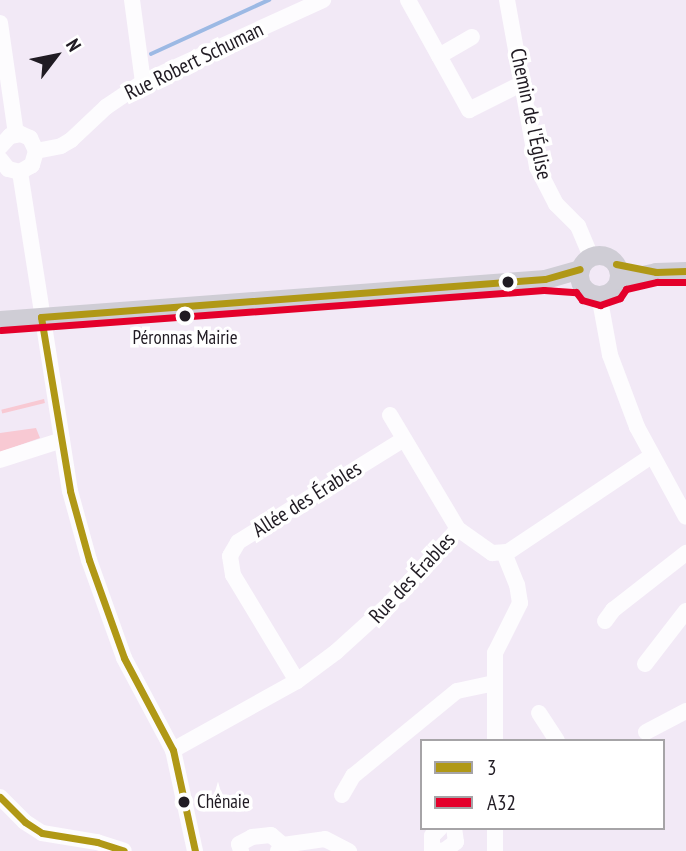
<!DOCTYPE html>
<meta charset="utf-8">
<style>
body{margin:0}
#map{position:relative;width:686px;height:851px;overflow:hidden;background:#f2e9f6;font-family:"PT Sans Narrow",sans-serif}
div>[style]{position:absolute}
.green>*{inset:0;background:#f8c9d3;transform-origin:0 0}
.stream>*{height:3.5px;margin:-1.75px;padding:0 1.75px;transform-origin:1.75px;border-radius:1.75px;background:#9cb9e4}
.minor>*{height:16px;margin:-8px;padding:0 8px;transform-origin:8px;border-radius:8px;background:#fdfcfe}
.major>*{height:19px;margin:-9.5px;padding:0 9.5px;transform-origin:9.5px;border-radius:9.5px;background:#cfcdd5}
.major>.ring{margin:-9.5px;padding:0;box-sizing:content-box;background:none;border:19px solid #cfcdd5;border-radius:50%}
.bus-1>*{height:7px;margin:-3.5px;padding:0 3.5px;transform-origin:3.5px;border-radius:3.5px;background:#b09816}
.bus-2>*{height:7px;margin:-3.5px;padding:0 3.5px;transform-origin:3.5px;border-radius:3.5px;background:#e4002b}
.dots>*{width:19px;height:19px;translate:-50% -50%;box-sizing:border-box;border:4px solid #fff;border-radius:50%}
span{translate:-50% -50%;white-space:nowrap;text-align:center;line-height:1.15;-webkit-text-stroke:7px #fff;paint-order:stroke}
.bus-label{font-size:19px;color:#201b23}
.left{translate:0 -50%;text-align:left}
.street-label{font-size:21px;color:#201b23}
.legend{position:absolute;left:420px;top:739px;width:245px;height:91px;box-sizing:border-box;background:#fff;border:2px solid #a6a4a7;margin:0;padding:9px 12px;list-style:none;font-size:21px;color:#201b23}
.legend li{display:flex;align-items:center;gap:14px;height:35px}
.legend b{width:35px;border:2px solid #a6a4a7}
.north{position:absolute;left:21px;top:21px;width:70px;height:70px;-webkit-text-stroke:5px #fff;paint-order:stroke;rotate:58deg;font-size:19px;font-weight:700;line-height:28px;text-align:center;color:#201b23}
.north::after{content:'';display:block;margin:auto;width:24px;height:32px;background:#201b23;clip-path:polygon(50% 0,100% 100%,50% 72%,0 100%)}
</style>
<div id="map">
<div class="green">
<div style="left:44px;top:399px;width:4px;height:44px;rotate:76deg"></div>
<div style="clip-path:polygon(36px 428px,40px 438px,0 452px,0 433px)"></div>
</div>
<div class="stream">
<div style="left:151px;top:54px;width:130px;rotate:-24.6deg"></div>
</div>
<div class="minor">
<div style="left:132px;top:0;width:83px;rotate:82.4deg"></div>
<div style="left:408px;top:0;width:126px;rotate:61deg"></div>
<div style="left:469px;top:110px;width:60px;rotate:-26.6deg"></div>
<div style="left:507px;top:0;width:170px;rotate:79.8deg"></div>
<div style="left:537px;top:167px;width:42px;rotate:62.8deg"></div>
<div style="left:556px;top:204px;width:31px;rotate:45deg"></div>
<div style="left:578px;top:226px;width:34px;rotate:67deg"></div>
<div style="left:0;top:23px;width:112px;rotate:81.8deg"></div>
<div style="left:439px;top:56px;width:38px;rotate:-30deg"></div>
<div style="left:0;top:147px;width:15px;rotate:-48deg"></div>
<div style="left:10px;top:136px;width:11px;rotate:-10deg"></div>
<div style="left:21px;top:134px;width:10px;rotate:24deg"></div>
<div style="left:30px;top:138px;width:14px;rotate:65deg"></div>
<div style="left:36px;top:151px;width:15px;rotate:106deg"></div>
<div style="left:32px;top:165px;width:14px;rotate:150deg"></div>
<div style="left:20px;top:172px;width:12px;rotate:-166deg"></div>
<div style="left:8px;top:169px;width:13px;rotate:-129deg"></div>
<div style="left:36px;top:151px;width:25px;rotate:-11deg"></div>
<div style="left:61px;top:146px;width:12px;rotate:-31deg"></div>
<div style="left:71px;top:140px;width:48px;rotate:-43.3deg"></div>
<div style="left:106px;top:107px;width:45px;rotate:-34deg"></div>
<div style="left:143px;top:82px;width:198px;rotate:-24.5deg"></div>
<div style="left:20px;top:172px;width:323px;rotate:81.1deg"></div>
<div style="left:70px;top:491px;width:72px;rotate:74.6deg"></div>
<div style="left:89px;top:560px;width:104px;rotate:70.3deg"></div>
<div style="left:124px;top:658px;width:104px;rotate:62deg"></div>
<div style="left:173px;top:750px;width:103px;rotate:77.7deg"></div>
<div style="left:599px;top:295px;width:61px;rotate:79.6deg"></div>
<div style="left:610px;top:355px;width:77px;rotate:69.4deg"></div>
<div style="left:637px;top:427px;width:102px;rotate:61.4deg"></div>
<div style="left:390px;top:415px;width:133px;rotate:59.2deg"></div>
<div style="left:0;top:460px;width:65px;rotate:-17.9deg"></div>
<div style="left:605px;top:621px;width:14px;rotate:-54deg"></div>
<div style="left:613px;top:610px;width:93px;rotate:-38deg"></div>
<div style="left:645px;top:664px;width:67px;rotate:-52.3deg"></div>
<div style="left:297px;top:681px;width:124px;rotate:-121.1deg"></div>
<div style="left:233px;top:575px;width:19px;rotate:-99deg"></div>
<div style="left:230px;top:556px;width:16px;rotate:-60deg"></div>
<div style="left:238px;top:542px;width:195px;rotate:-31.8deg"></div>
<div style="left:539px;top:713px;width:33px;rotate:57deg"></div>
<div style="left:646px;top:732px;width:45px;rotate:-27.7deg"></div>
<div style="left:495px;top:741px;width:88px;rotate:-90deg"></div>
<div style="left:495px;top:653px;width:56px;rotate:-63.4deg"></div>
<div style="left:520px;top:603px;width:18px;rotate:-99deg"></div>
<div style="left:517px;top:585px;width:35px;rotate:-112deg"></div>
<div style="left:173px;top:750px;width:142px;rotate:-29.1deg"></div>
<div style="left:297px;top:681px;width:49px;rotate:-36.6deg"></div>
<div style="left:336px;top:652px;width:72px;rotate:-42.2deg"></div>
<div style="left:389px;top:604px;width:102px;rotate:-47.4deg"></div>
<div style="left:458px;top:529px;width:42px;rotate:35.2deg"></div>
<div style="left:492px;top:553px;width:16px;rotate:-4deg"></div>
<div style="left:508px;top:552px;width:171px;rotate:-33.8deg"></div>
<div style="left:342px;top:795px;width:22px;rotate:-60deg"></div>
<div style="left:353px;top:776px;width:134px;rotate:-39.3deg"></div>
<div style="left:457px;top:691px;width:39px;rotate:-12deg"></div>
<div style="left:0;top:797px;width:35px;rotate:45deg"></div>
<div style="left:25px;top:822px;width:20px;rotate:33deg"></div>
<div style="left:42px;top:833px;width:56px;rotate:9.3deg"></div>
<div style="left:97px;top:842px;width:28px;rotate:18deg"></div>
<div style="left:440px;top:828px;width:11px;rotate:135deg"></div>
<div style="left:432px;top:836px;width:14px;rotate:90deg"></div>
<div style="left:432px;top:850px;width:12px;rotate:5deg"></div>
<div style="left:495px;top:828px;width:23px;rotate:90deg"></div>
<div style="left:241px;top:851px;width:7px;rotate:-106deg"></div>
<div style="left:239px;top:844px;width:15px;rotate:-28deg"></div>
<div style="left:252px;top:837px;width:19px;rotate:-6deg"></div>
<div style="left:271px;top:835px;width:16px;rotate:40deg"></div>
<div style="left:278px;top:851px;width:8px;rotate:-50deg"></div>
<div style="left:283px;top:845px;width:42px;rotate:-8.1deg"></div>
<div style="left:325px;top:839px;width:27px;rotate:27deg"></div>
<div style="left:444px;top:851px;width:15px;rotate:-37deg"></div>
<div style="left:456px;top:842px;width:14px;rotate:-98deg"></div>
</div>
<div class="major">
<div class="ring" style="left:579px;top:255px;width:21px;height:21px"></div>
<div style="left:619px;top:280px;width:38px;rotate:-12deg"></div>
<div style="left:656px;top:272px;width:30px;rotate:-2deg"></div>
<div style="left:0;top:320px;width:547px;rotate:-4.3deg"></div>
<div style="left:545px;top:279px;width:36px;rotate:-16deg"></div>
</div>
<div class="bus-1">
<div style="left:616px;top:264px;width:41px;rotate:11.3deg"></div>
<div style="left:656px;top:272px;width:30px;rotate:-2deg"></div>
<div style="left:41px;top:317px;width:176px;rotate:80.5deg"></div>
<div style="left:70px;top:491px;width:72px;rotate:74.6deg"></div>
<div style="left:89px;top:560px;width:104px;rotate:70.3deg"></div>
<div style="left:124px;top:658px;width:104px;rotate:62deg"></div>
<div style="left:173px;top:750px;width:103px;rotate:77.7deg"></div>
<div style="left:41px;top:317px;width:505px;rotate:-4.31deg"></div>
<div style="left:545px;top:279px;width:36px;rotate:-16deg"></div>
<div style="left:0;top:797px;width:35px;rotate:45deg"></div>
<div style="left:25px;top:822px;width:20px;rotate:33deg"></div>
<div style="left:42px;top:833px;width:56px;rotate:9.3deg"></div>
<div style="left:97px;top:842px;width:28px;rotate:18deg"></div>
</div>
<div class="bus-2">
<div style="left:1px;top:330px;width:544px;rotate:-4.21deg"></div>
<div style="left:544px;top:290px;width:32px;rotate:4deg"></div>
<div style="left:576px;top:292px;width:10px;rotate:53deg"></div>
<div style="left:582px;top:300px;width:19px;rotate:16deg"></div>
<div style="left:600px;top:305px;width:21px;rotate:-19deg"></div>
<div style="left:620px;top:298px;width:11px;rotate:-56deg"></div>
<div style="left:626px;top:289px;width:32px;rotate:-13deg"></div>
<div style="left:657px;top:282px;width:29px"></div>
</div>
<div class="dots">
<div style="left:508px;top:282px;background:#201b23"></div>
<div style="left:185px;top:316px;background:#201b23"></div>
<div style="left:184px;top:802px;background:#201b23"></div>
</div>
<div class="bus-label">
<span style="left:185px;top:338px">Péronnas Mairie</span>
<span class="left" style="left:197px;top:802px">Chênaie</span>
</div>
<div class="street-label">
<span style="left:194px;top:61px;rotate:-26deg">Rue Robert Schuman</span>
<span style="left:531px;top:114px;rotate:78deg">Chemin de l'Église</span>
<span style="left:307px;top:499px;rotate:-32deg">Allée des Érables</span>
<span style="left:412px;top:578px;rotate:-47deg">Rue des Érables</span>
</div>
<ul class="legend">
<li><b style="height:9px;background:#b09816"></b>3</li>
<li><b style="height:9px;background:#e4002b"></b>A32</li>
</ul>
<div class="north">N</div>
</div>
